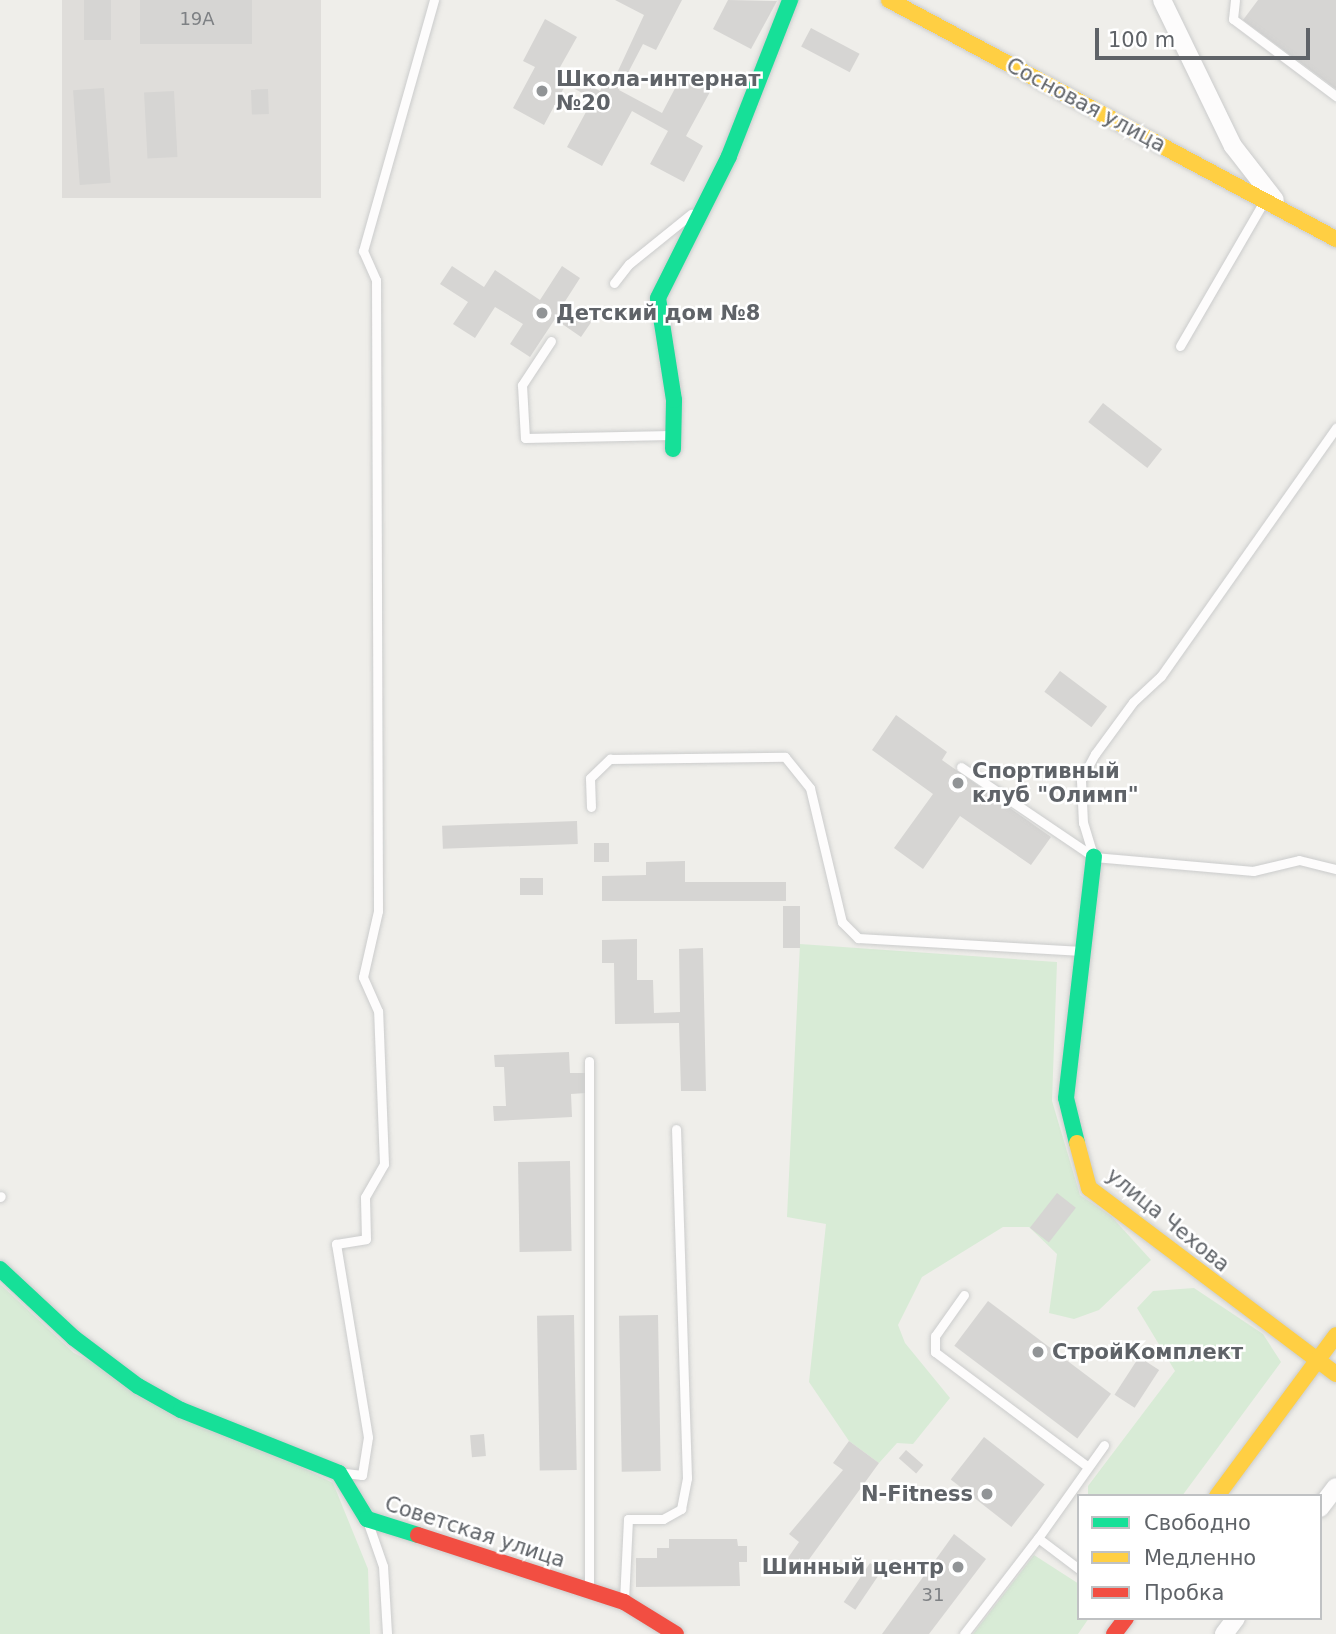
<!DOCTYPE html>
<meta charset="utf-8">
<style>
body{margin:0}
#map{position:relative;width:1336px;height:1634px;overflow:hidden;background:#efeeea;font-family:"DejaVu Sans",sans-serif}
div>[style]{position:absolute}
.industrial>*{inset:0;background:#dfddda;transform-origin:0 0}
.green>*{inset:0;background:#d8ebd6}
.building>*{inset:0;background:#d6d5d3;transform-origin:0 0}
.roads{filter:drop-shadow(0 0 2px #cbcccc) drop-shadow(0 0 2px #cbcccc)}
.lane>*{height:9px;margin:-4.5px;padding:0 4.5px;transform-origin:4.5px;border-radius:4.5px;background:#fdfcfc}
.street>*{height:18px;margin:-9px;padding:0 9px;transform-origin:9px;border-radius:9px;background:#fdfcfc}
.fast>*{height:16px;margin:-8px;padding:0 8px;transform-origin:8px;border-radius:8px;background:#16e098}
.slow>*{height:16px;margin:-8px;padding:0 8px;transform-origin:8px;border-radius:8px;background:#ffcf43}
.jam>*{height:16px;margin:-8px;padding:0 8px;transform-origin:8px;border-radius:8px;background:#f24e42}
.dots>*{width:19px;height:19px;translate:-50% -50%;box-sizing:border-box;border:4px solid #fff;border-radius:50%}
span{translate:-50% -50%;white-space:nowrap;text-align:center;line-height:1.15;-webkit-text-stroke:5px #fff;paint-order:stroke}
.number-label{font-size:18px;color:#7e8184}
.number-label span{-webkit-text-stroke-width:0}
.poi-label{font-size:21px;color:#5f6368;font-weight:700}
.left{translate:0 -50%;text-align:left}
.right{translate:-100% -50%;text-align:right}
.street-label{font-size:21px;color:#5f6368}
.legend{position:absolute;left:1077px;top:1494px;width:245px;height:126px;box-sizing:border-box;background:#fff;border:2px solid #bfc1c3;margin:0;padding:9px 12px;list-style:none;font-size:21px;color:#5f6368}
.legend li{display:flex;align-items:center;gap:14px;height:35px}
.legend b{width:35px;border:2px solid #bfc1c3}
.scale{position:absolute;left:1095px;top:28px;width:215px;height:32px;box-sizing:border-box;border:4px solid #5f6368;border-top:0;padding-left:9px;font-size:21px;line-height:24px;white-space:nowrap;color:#5f6368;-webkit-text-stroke:5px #fff;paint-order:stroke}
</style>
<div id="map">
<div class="industrial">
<div style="left:62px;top:0;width:259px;height:198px"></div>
</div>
<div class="green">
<div style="clip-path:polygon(800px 944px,1057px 962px,1052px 1101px,1080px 1195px,1111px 1216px,1151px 1260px,1099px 1310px,1074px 1319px,1049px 1313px,1057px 1254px,1029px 1227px,1003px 1227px,922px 1277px,898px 1325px,905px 1343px,950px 1398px,913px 1444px,897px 1443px,879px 1463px,849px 1441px,809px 1382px,826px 1224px,787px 1217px)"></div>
<div style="clip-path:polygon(0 1284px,74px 1353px,333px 1483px,368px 1569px,370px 1634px,0 1634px)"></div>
<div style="clip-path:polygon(1194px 1288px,1263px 1334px,1281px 1362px,1182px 1496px,1088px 1496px,1088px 1486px,1175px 1371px,1137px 1308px,1153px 1291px)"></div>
<div style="clip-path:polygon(1034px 1555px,1079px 1584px,1079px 1618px,1089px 1618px,1078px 1634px,973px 1634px)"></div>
</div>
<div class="building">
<div style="left:84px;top:0;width:27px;height:40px"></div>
<div style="left:140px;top:0;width:112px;height:44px"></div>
<div style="clip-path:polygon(615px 0,682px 0,656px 50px,643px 44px,619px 90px,662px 113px,682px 75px,711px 90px,686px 136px,703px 146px,684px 182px,650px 164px,668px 131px,632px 111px,602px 166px,567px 147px,593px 99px,566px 84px,544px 125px,513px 108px,535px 67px,523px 61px,545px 19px,577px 37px,559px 69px,600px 91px,605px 82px,611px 86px,644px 15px)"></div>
<div style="clip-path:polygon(728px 0,777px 1px,751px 49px,713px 29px)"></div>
<div style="clip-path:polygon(1258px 0,1336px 0,1336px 89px,1243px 20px)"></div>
<div style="left:811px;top:28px;width:55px;height:21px;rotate:28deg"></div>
<div style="left:104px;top:88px;width:95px;height:31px;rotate:86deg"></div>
<div style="left:268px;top:89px;width:25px;height:17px;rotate:88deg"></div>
<div style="left:174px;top:91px;width:66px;height:30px;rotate:87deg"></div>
<div style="clip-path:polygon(452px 266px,484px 287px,495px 270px,540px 300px,562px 266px,580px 278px,564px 303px,592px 321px,581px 337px,555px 319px,530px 357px,510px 344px,523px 324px,495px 307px,475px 338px,453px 324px,468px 302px,440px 284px)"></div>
<div style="left:1103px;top:403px;width:75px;height:24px;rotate:38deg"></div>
<div style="left:1060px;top:671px;width:59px;height:26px;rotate:37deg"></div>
<div style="clip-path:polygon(896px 715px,947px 752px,942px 760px,1051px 837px,1031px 865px,960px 816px,923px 869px,894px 848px,933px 794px,872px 750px)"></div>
<div style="left:577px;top:821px;width:23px;height:135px;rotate:88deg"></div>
<div style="left:594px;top:843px;width:15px;height:19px"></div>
<div style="clip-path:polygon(685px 861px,685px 882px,786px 882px,786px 901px,602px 901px,602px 876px,646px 875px,646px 862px)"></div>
<div style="left:520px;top:878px;width:23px;height:17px"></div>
<div style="left:783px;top:906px;width:17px;height:42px"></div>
<div style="clip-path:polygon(637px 939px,637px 980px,653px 980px,654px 1013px,680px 1012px,679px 949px,703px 948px,706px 1091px,681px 1091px,679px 1023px,615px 1024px,614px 963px,602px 963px,602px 940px)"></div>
<div style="clip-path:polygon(569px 1052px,570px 1073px,585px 1073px,586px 1093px,571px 1094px,572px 1117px,494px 1121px,493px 1106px,506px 1106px,504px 1067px,495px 1067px,494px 1055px)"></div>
<div style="left:570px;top:1161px;width:90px;height:52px;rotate:89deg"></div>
<div style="left:1057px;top:1193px;width:24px;height:44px;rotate:38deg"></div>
<div style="left:988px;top:1301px;width:154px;height:56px;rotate:37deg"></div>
<div style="left:574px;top:1315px;width:155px;height:37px;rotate:89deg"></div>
<div style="left:658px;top:1315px;width:156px;height:39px;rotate:89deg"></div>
<div style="left:1139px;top:1357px;width:24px;height:45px;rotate:33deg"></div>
<div style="left:484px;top:1434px;width:22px;height:14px;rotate:85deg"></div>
<div style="left:984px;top:1437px;width:77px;height:54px;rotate:38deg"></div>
<div style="clip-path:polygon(849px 1441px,879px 1463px,797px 1576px,783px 1565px,799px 1542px,789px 1534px,843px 1470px,833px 1463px)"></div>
<div style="left:906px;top:1450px;width:23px;height:11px;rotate:41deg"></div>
<div style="clip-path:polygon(954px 1534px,986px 1559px,929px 1634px,882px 1634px)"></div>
<div style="clip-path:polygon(669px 1539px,737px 1539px,738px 1546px,747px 1546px,747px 1562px,739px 1562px,740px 1586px,636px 1587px,636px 1558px,657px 1558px,657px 1548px,669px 1548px)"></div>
<div style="left:870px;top:1563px;width:14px;height:47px;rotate:34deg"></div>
</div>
<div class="roads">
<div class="lane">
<div style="left:1235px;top:0;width:19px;rotate:96deg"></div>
<div style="left:1233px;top:19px;width:129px;rotate:36.8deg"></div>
<div style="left:614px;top:283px;width:24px;rotate:-52deg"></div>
<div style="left:629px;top:264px;width:80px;rotate:-38.9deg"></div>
<div style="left:551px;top:341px;width:53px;rotate:123.4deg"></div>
<div style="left:522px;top:385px;width:53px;rotate:86.8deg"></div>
<div style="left:525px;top:438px;width:146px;rotate:-1.2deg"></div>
<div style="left:1180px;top:346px;width:168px;rotate:-59.9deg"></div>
<div style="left:961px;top:767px;width:161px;rotate:34.1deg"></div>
<div style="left:1094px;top:857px;width:160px;rotate:5deg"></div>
<div style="left:1253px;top:871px;width:47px;rotate:-13.4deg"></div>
<div style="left:1299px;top:860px;width:38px;rotate:14deg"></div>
<div style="left:591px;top:807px;width:29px;rotate:-92deg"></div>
<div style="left:590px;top:778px;width:28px;rotate:-44deg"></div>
<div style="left:610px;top:759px;width:175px;rotate:-0.7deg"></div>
<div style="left:785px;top:757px;width:40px;rotate:51deg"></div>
<div style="left:810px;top:788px;width:138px;rotate:76.6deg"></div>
<div style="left:842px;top:922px;width:23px;rotate:45deg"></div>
<div style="left:858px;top:938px;width:224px;rotate:3.3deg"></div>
<div style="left:1093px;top:855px;width:34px;rotate:-107deg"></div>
<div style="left:1083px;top:823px;width:43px;rotate:-92.7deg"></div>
<div style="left:1081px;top:780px;width:30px;rotate:-62deg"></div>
<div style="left:1095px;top:754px;width:64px;rotate:-53.8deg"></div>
<div style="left:1133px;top:702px;width:38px;rotate:-43deg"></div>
<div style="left:1161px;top:676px;width:304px;rotate:-54.8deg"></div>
<div style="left:0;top:1197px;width:1px;rotate:-45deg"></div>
<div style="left:964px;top:1295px;width:50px;rotate:125.3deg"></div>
<div style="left:935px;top:1336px;width:16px;rotate:90deg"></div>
<div style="left:935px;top:1352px;width:191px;rotate:36.9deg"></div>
<div style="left:345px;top:1473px;width:17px;rotate:7deg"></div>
<div style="left:362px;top:1475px;width:38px;rotate:-81deg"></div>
<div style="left:368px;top:1437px;width:196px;rotate:-99.4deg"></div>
<div style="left:336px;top:1244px;width:30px;rotate:-9deg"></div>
<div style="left:366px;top:1239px;width:42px;rotate:-91.4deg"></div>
<div style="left:365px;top:1197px;width:38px;rotate:-60deg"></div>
<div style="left:384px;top:1164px;width:153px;rotate:-92.2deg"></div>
<div style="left:378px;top:1011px;width:37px;rotate:-114deg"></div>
<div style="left:363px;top:977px;width:68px;rotate:-77.2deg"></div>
<div style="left:378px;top:911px;width:631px;rotate:-90.18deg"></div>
<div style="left:376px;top:280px;width:32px;rotate:-114deg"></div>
<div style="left:363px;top:251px;width:261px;rotate:-74.2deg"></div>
<div style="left:368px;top:1523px;width:46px;rotate:70.8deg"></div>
<div style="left:383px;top:1566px;width:68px;rotate:86.6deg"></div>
<div style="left:1079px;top:1569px;width:51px;rotate:-142.9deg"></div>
<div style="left:1038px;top:1538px;width:114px;rotate:-54.6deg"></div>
<div style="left:589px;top:1589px;width:528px;rotate:-90deg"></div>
<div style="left:624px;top:1601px;width:82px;rotate:-87.2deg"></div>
<div style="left:628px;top:1519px;width:35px"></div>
<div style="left:663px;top:1519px;width:21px;rotate:-29deg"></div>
<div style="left:681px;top:1509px;width:32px;rotate:-79deg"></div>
<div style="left:687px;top:1478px;width:349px;rotate:-91.8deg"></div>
<div style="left:964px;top:1634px;width:121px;rotate:-52.4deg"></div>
</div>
<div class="street">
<div style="left:1162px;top:0;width:162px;rotate:64.1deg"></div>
<div style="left:1233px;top:146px;width:68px;rotate:52.1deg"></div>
<div style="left:1320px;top:1508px;width:26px;rotate:-53deg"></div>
<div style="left:1224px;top:1634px;width:20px;rotate:-53deg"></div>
</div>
<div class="fast">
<div style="left:673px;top:449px;width:49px;rotate:-88.8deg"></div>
<div style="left:674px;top:400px;width:103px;rotate:-98.9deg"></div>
<div style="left:658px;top:298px;width:159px;rotate:-63.4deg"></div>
<div style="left:729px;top:156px;width:168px;rotate:-68.6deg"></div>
<div style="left:1077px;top:1143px;width:46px;rotate:-103.7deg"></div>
<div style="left:1066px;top:1098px;width:243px;rotate:-83.4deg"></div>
<div style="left:0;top:1269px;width:101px;rotate:43deg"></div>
<div style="left:74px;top:1338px;width:80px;rotate:36.9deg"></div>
<div style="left:138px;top:1386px;width:49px;rotate:29.2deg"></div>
<div style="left:181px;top:1410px;width:170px;rotate:21.7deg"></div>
<div style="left:339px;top:1473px;width:54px;rotate:58.7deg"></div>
<div style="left:367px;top:1519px;width:53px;rotate:17.4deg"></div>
</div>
<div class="slow">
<div style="left:889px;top:0;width:507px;rotate:28.13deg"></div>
<div style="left:1077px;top:1143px;width:47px;rotate:75.1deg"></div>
<div style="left:1089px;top:1188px;width:309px;rotate:37deg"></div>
<div style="left:1217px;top:1496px;width:200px;rotate:-53.5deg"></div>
</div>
<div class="jam">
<div style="left:418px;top:1535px;width:217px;rotate:18deg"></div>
<div style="left:624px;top:1602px;width:61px;rotate:31.6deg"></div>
<div style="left:1114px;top:1634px;width:20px;rotate:-53deg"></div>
</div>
</div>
<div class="dots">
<div style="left:542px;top:91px;background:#919496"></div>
<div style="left:542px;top:313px;background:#919496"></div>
<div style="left:958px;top:783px;background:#919496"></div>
<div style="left:1038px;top:1352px;background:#919496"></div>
<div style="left:987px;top:1494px;background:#919496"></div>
<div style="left:958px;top:1567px;background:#919496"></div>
</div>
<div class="number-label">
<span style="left:197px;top:19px">19А</span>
<span style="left:933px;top:1595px">31</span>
</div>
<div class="poi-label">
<span class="left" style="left:556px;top:91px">Школа-интернат<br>№20</span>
<span class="left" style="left:556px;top:313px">Детский дом №8</span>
<span class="left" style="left:972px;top:783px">Спортивный<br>клуб "Олимп"</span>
<span class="left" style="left:1052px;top:1352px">СтройКомплект</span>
<span class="right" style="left:973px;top:1494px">N-Fitness</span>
<span class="right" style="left:944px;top:1567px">Шинный центр</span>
</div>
<div class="street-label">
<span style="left:1086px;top:105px;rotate:28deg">Сосновая улица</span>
<span style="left:1168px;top:1220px;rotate:39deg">улица Чехова</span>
<span style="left:475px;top:1532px;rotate:18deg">Советская улица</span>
</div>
<ul class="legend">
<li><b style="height:9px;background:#16e098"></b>Свободно</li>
<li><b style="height:9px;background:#ffcf43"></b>Медленно</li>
<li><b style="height:9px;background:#f24e42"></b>Пробка</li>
</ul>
<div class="scale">100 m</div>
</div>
